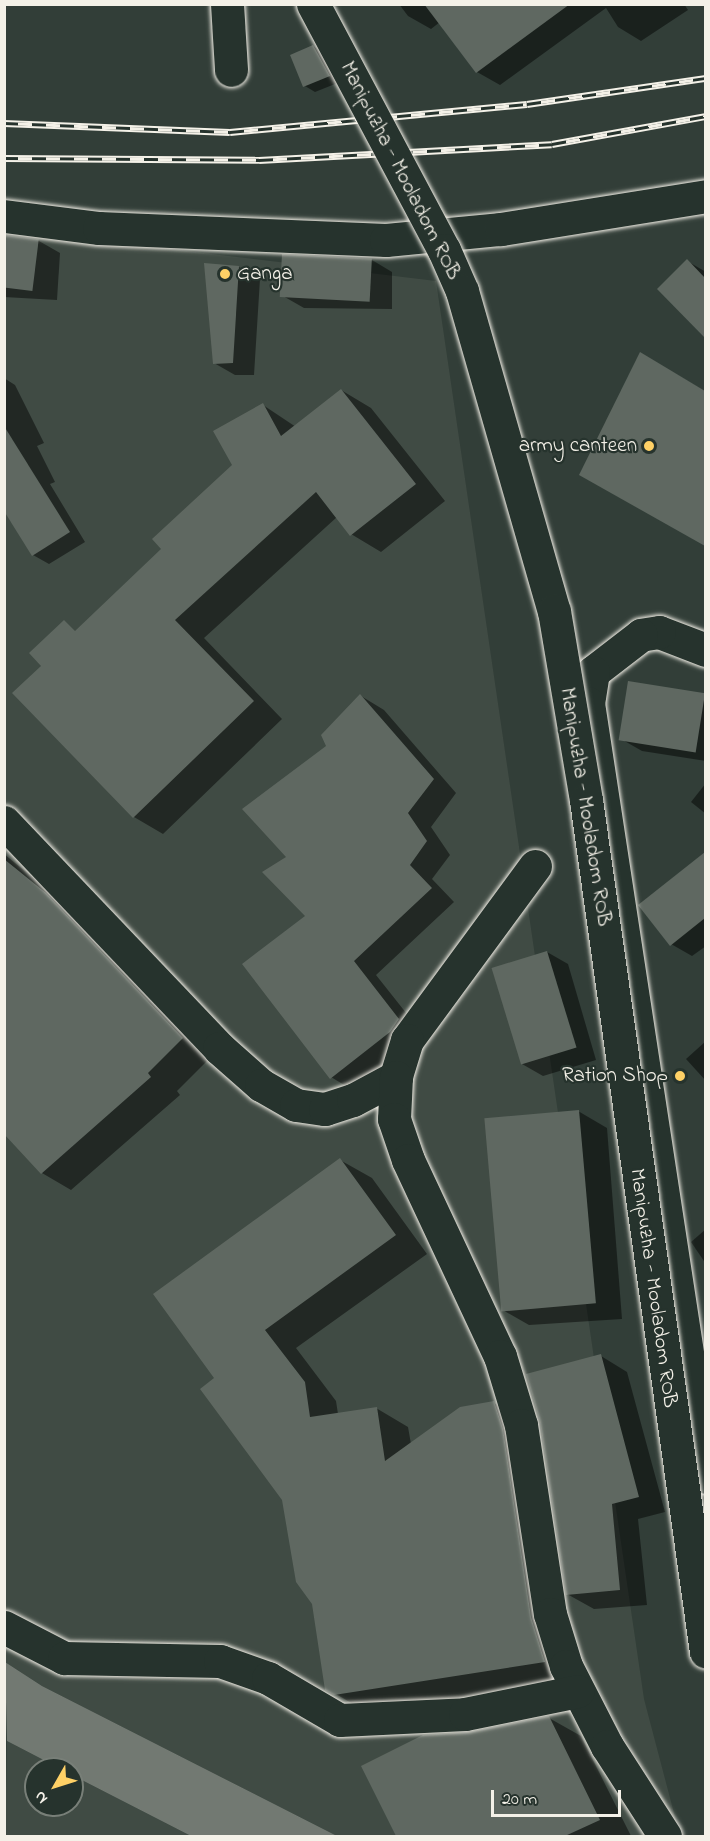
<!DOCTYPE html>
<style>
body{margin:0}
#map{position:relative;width:710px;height:1841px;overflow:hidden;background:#323e38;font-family:"Indie Flower",sans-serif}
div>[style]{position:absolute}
.built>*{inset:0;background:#404b44}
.water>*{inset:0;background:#727972}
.shadow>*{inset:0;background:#0007}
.building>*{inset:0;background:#5f6861;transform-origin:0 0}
.roads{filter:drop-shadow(0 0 2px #f4f1e8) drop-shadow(0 0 2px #f4f1e8)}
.minor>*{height:33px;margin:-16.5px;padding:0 16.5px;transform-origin:16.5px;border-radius:16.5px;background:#26332d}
.rail>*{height:7px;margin-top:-3.5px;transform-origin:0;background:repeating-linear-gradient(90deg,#26332d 0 14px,#f4f1e8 0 28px);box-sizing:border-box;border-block:2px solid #f4f1e8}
.bridges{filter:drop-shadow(0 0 2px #f4f1e8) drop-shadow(0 0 2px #f4f1e8)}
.major-bridge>*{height:33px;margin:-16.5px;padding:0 16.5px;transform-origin:16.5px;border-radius:16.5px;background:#26332d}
.dots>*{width:16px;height:16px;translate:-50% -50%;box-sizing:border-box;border:3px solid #26332d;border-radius:50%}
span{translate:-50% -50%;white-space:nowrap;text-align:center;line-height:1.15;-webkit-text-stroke:4.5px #26332d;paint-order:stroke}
.street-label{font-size:21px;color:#f4f1e8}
.poi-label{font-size:21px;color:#f4f1e8}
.left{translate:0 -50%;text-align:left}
.right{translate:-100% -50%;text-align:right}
.frame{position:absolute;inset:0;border:6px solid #f4f1e8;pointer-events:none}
.north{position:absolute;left:24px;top:1757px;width:60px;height:60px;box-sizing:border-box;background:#26332d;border:2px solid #787f78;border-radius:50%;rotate:231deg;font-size:16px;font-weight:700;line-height:24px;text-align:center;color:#f4f1e8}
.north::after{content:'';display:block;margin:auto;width:21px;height:27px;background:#ffd166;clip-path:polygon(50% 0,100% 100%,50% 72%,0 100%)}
.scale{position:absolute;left:491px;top:1790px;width:130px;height:27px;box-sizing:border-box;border:3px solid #f4f1e8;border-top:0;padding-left:8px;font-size:18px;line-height:21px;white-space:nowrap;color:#f4f1e8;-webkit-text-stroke:4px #26332d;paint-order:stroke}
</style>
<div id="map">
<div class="built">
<div style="clip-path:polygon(4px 229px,436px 281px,644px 1699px,680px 1836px,337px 1836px,42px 1686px,5px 1662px)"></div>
<div style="clip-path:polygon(7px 1741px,61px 1769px,36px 1769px,36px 1805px,72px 1805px,72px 1775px,191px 1836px,5px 1836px)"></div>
</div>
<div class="water">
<div style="clip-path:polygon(5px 1662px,42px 1686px,337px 1836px,191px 1836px,72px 1775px,72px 1769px,61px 1769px,7px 1741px)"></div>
</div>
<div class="shadow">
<div style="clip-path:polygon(399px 4px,684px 4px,688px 10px,641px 41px,618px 27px,606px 8px,500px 85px,477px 72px,440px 22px,431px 29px,408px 16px)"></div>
<div style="clip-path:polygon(313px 46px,324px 53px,340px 82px,315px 92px,305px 86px)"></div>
<div style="clip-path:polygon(4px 236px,39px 241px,60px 253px,57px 300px,4px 297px)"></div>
<div style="clip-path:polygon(372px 260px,392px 272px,392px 309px,304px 308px,283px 296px)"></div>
<div style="clip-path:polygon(687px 261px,706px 272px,706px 336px,659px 289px)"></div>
<div style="clip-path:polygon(239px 267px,260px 279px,254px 375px,235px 375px,214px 363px)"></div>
<div style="clip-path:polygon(674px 373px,706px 392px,706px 545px,614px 494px)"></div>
<div style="clip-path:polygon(4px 378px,15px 385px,44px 443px,37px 446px,55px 482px,50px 484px,85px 542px,49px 564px,33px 555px,4px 500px)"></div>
<div style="clip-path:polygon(341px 390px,371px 408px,445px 501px,381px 552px,351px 534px,337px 517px,204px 638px,282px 719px,163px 834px,134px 817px,76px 632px,163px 549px,234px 465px,263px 405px,296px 427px)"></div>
<div style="clip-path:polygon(630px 682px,706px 695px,706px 761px,642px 751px,621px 739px)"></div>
<div style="clip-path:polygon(361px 696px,384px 710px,456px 793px,431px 827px,450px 855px,432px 879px,454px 902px,376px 975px,422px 1033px,354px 1091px,331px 1077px,307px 916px,289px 857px,327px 746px)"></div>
<div style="clip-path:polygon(706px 783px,706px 814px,691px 802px)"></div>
<div style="clip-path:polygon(4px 854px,76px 912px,212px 1056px,177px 1091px,180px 1095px,71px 1190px,42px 1173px,4px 1132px)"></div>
<div style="clip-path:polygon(706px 854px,706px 946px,692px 956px,671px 944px,640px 905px)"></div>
<div style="clip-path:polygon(547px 952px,568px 964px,596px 1060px,543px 1076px,522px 1064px)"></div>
<div style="clip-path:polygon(706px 1041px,706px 1081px,686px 1059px)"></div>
<div style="clip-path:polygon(578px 1111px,607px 1128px,622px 1319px,529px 1325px,501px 1309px)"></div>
<div style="clip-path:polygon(340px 1160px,372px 1178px,427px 1254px,296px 1348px,336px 1401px,338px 1414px,376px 1408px,408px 1427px,411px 1444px,494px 1403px,526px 1421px,576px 1680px,367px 1712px,327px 1689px,313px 1604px,284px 1500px,216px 1378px)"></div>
<div style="clip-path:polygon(706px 1229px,706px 1264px,691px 1242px)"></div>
<div style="clip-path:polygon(601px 1356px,627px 1372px,665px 1512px,638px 1519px,647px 1605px,594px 1609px,567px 1594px)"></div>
<div style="clip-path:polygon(549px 1718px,581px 1736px,631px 1836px,398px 1836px,363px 1766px,469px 1734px)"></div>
</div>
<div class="building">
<div style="clip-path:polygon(424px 4px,570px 4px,476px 73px)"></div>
<div style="clip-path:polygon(313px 45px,330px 76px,303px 87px,290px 55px)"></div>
<div style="left:4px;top:235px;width:35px;height:52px;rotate:7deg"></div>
<div style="left:282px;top:254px;width:90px;height:43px;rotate:3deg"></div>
<div style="clip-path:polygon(687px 259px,705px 278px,705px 338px,657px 289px)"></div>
<div style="clip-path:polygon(204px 263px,239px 266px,233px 363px,213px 364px)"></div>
<div style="clip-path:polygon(640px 352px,705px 391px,705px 546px,579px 475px)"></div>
<div style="clip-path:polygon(341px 389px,416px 484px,350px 536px,316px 492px,175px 620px,254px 701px,133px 818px,12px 693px,41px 666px,29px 653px,64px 620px,75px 631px,161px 549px,152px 539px,232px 465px,213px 431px,263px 403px,281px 436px)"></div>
<div style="clip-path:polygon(4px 426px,70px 532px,32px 556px,4px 511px)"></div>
<div style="left:628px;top:681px;width:78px;height:60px;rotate:9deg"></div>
<div style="clip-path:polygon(360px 694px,434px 779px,408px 813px,427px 841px,410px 865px,432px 888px,354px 961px,399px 1019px,390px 1032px,330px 1079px,242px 964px,305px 916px,262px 872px,286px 857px,242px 809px,326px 746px,321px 735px)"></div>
<div style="clip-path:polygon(705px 852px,705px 918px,670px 946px,638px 905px)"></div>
<div style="clip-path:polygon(4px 859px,46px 893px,183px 1038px,148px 1073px,151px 1077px,41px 1174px,4px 1134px)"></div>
<div style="left:547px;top:951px;width:101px;height:58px;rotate:73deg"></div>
<div style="left:579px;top:1110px;width:194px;height:95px;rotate:85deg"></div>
<div style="clip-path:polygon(340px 1158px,396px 1235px,265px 1330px,305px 1382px,310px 1417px,377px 1407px,385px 1461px,460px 1407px,494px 1401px,503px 1429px,531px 1617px,545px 1662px,334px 1695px,325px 1690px,312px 1604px,296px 1582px,282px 1500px,200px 1389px,214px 1378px,153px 1294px)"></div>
<div style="clip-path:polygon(601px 1354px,639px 1497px,612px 1504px,620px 1590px,566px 1595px,540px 1422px,526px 1374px)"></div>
<div style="clip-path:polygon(549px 1716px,600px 1820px,565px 1836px,396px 1836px,361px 1766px,423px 1735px,469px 1732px)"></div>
</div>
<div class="roads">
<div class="minor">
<div style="left:227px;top:4px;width:66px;rotate:86.5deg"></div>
<div style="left:4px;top:216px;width:96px;rotate:7.2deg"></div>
<div style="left:99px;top:228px;width:287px;rotate:2.4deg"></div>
<div style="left:386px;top:240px;width:116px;rotate:-5.5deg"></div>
<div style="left:501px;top:229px;width:208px;rotate:-9.1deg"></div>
<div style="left:706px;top:650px;width:50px;rotate:-159deg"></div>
<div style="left:659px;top:632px;width:18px;rotate:171deg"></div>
<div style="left:641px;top:635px;width:61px;rotate:142.4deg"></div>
<div style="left:593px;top:672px;width:31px;rotate:99deg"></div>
<div style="left:588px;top:703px;width:783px;rotate:81.33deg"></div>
<div style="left:4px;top:822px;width:312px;rotate:46.4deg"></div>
<div style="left:219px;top:1048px;width:56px;rotate:41.4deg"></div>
<div style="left:261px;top:1085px;width:40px;rotate:29.7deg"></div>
<div style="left:296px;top:1105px;width:29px;rotate:8deg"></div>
<div style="left:325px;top:1109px;width:29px;rotate:-18deg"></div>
<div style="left:353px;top:1100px;width:49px;rotate:-28.1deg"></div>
<div style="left:535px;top:866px;width:216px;rotate:126.3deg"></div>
<div style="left:407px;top:1040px;width:39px;rotate:107deg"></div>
<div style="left:396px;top:1077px;width:42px;rotate:92.7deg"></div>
<div style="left:394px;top:1119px;width:43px;rotate:71.1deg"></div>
<div style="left:408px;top:1160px;width:217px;rotate:64.9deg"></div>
<div style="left:500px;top:1356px;width:72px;rotate:73.1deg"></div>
<div style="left:521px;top:1425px;width:191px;rotate:81.3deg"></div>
<div style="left:550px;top:1614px;width:54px;rotate:72.9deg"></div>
<div style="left:566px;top:1666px;width:90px;rotate:62.9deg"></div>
<div style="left:607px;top:1746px;width:107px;rotate:57.2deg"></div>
<div style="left:4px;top:1627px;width:68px;rotate:27.3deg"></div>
<div style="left:64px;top:1658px;width:156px;rotate:1.1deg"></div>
<div style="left:220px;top:1661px;width:51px;rotate:19.5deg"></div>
<div style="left:268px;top:1678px;width:83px;rotate:30.3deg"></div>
<div style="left:340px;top:1720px;width:125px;rotate:-2.7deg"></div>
<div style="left:465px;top:1714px;width:115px;rotate:-11.5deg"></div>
</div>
</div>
<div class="rail">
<div style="left:4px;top:123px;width:226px;rotate:2.3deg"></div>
<div style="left:230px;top:132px;width:298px;rotate:-5.4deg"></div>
<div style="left:527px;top:104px;width:181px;rotate:-8.3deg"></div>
<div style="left:4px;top:158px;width:255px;rotate:0.4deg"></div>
<div style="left:259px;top:160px;width:293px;rotate:-3.1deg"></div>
<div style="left:552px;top:144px;width:157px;rotate:-10.3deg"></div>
</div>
<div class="bridges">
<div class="major-bridge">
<div style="left:313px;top:4px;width:279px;rotate:62deg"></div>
<div style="left:444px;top:250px;width:45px;rotate:66.3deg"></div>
<div style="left:462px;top:291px;width:333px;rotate:74deg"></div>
<div style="left:554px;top:611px;width:192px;rotate:80.4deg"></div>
<div style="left:586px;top:800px;width:860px;rotate:81.98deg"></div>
</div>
</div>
<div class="dots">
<div style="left:225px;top:274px;background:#ffd166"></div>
<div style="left:649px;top:446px;background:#ffd166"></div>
<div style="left:680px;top:1076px;background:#ffd166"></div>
</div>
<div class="street-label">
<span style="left:400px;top:171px;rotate:63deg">Manipuzha - Mooladom ROB</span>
<span style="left:585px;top:807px;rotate:81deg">Manipuzha - Mooladom ROB</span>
<span style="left:653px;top:1288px;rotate:82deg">Manipuzha - Mooladom ROB</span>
</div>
<div class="poi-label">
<span class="left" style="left:237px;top:274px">Ganga</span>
<span class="right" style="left:637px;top:446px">army canteen</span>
<span class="right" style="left:668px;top:1076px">Ration Shop</span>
</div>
<div class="frame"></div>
<div class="north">N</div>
<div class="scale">20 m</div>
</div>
